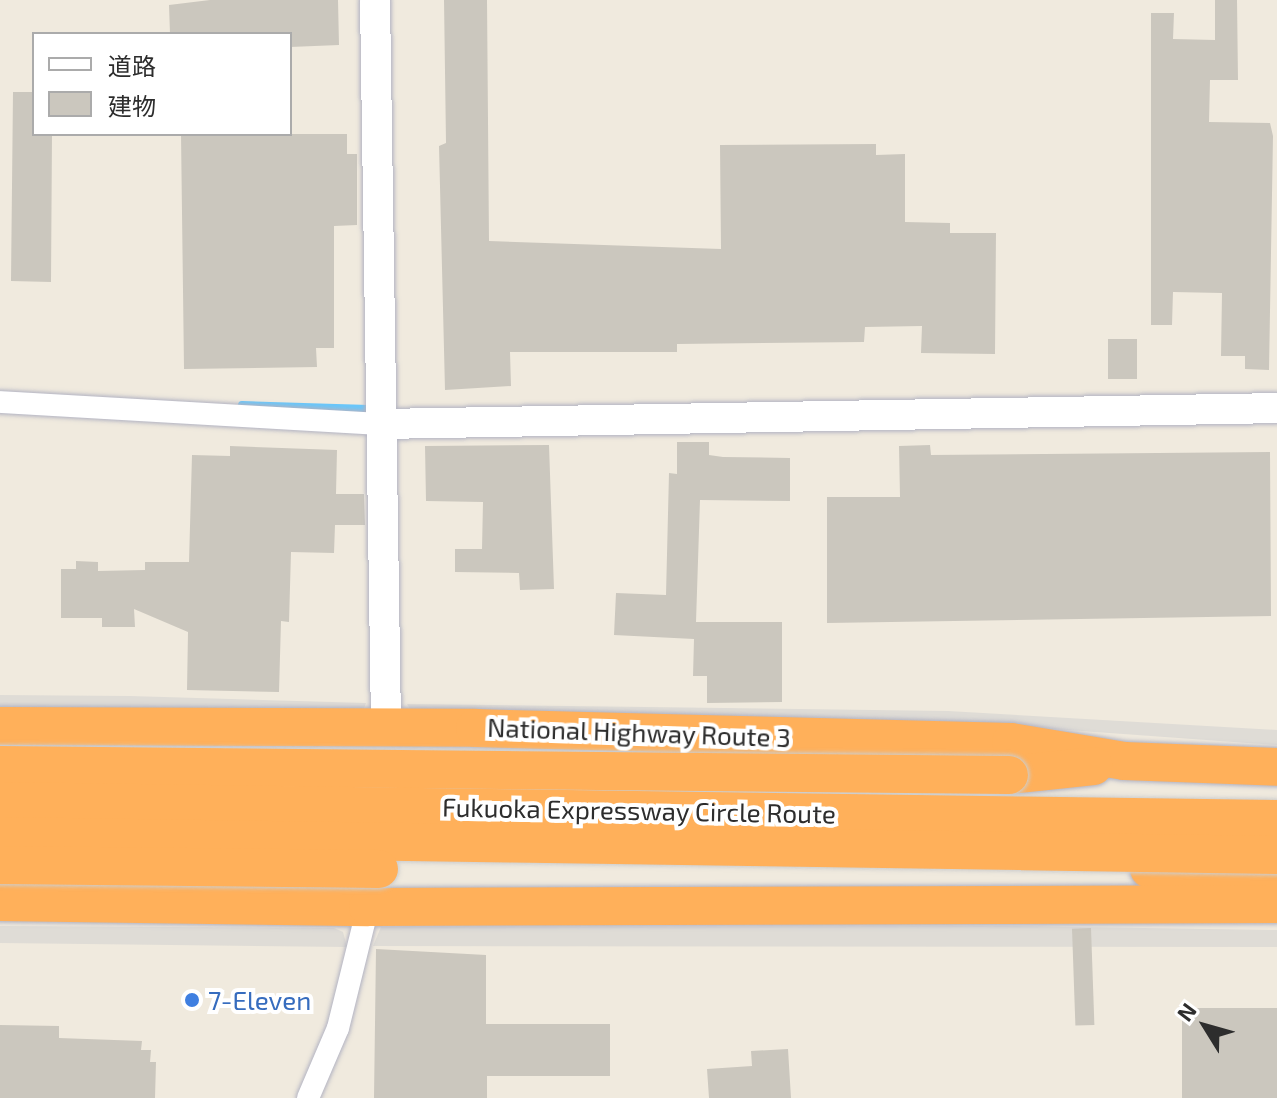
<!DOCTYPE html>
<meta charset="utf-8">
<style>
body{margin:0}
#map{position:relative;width:1277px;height:1098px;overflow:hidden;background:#f0eade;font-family:"Exo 2","Noto Sans JP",sans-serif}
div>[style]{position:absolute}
.plaza>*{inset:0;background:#dfdcd6}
.stream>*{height:8px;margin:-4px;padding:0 4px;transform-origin:4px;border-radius:4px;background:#68c7fb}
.building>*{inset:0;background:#cbc7be;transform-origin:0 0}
.roads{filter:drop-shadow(0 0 2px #b2b3c2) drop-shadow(0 0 2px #b2b3c2)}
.street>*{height:22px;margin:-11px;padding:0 11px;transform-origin:11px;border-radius:11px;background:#fff}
.secondary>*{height:30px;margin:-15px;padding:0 15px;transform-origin:15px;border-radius:15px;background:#fff}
.highway>*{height:38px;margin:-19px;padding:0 19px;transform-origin:19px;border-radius:19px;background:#ffb05a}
.bridges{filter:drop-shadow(0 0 2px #cdcdcd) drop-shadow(0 0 2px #cdcdcd)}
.highway-bridge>*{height:38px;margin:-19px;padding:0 19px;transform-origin:19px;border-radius:19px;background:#ffb05a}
.dots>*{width:22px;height:22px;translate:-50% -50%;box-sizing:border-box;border:4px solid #fff;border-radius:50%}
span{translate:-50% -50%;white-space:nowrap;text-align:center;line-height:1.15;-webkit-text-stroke:8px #fff;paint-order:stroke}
.street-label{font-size:26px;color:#2d2d2d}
.shop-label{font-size:26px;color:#366cbe}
.left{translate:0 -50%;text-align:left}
.legend{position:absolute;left:32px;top:32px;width:260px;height:104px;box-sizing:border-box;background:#fff;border:2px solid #ababab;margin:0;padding:10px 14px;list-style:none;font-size:24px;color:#2d2d2d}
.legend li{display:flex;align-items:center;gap:16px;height:40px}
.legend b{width:40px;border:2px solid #ababab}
.north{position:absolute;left:1165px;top:986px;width:80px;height:80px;-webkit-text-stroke:6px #fff;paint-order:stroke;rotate:307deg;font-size:22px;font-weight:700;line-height:32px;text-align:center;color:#2d2d2d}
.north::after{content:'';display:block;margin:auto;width:28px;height:36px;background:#2d2d2d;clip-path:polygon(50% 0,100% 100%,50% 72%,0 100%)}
</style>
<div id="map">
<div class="plaza">
<div style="clip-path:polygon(0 695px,130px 696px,366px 703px,362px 713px,0 708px)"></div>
<div style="clip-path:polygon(407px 704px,948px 711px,1277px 730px,1277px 745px,944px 721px,415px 717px)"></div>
<div style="clip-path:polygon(0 926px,334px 928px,343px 932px,347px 947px,0 943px)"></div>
<div style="clip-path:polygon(1010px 926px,1277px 930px,1277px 947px,373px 946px,381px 927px)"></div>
</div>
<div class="stream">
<div style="left:242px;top:405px;width:127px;rotate:1.8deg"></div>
</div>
<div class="building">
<div style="clip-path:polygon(210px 0,338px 0,339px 45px,290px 47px,290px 34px,170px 34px,169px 5px)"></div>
<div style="clip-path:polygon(444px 0,487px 0,489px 241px,721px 249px,720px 145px,876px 144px,876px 155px,905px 154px,905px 222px,950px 223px,950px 233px,996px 233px,995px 354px,921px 353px,922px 326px,865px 327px,864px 342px,677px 344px,677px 352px,510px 352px,511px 386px,445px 390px,439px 146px,446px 143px)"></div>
<div style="clip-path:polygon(1215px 0,1237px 0,1238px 80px,1210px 80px,1209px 122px,1270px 123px,1273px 136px,1269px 370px,1245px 369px,1245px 356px,1221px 356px,1222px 293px,1173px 292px,1172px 325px,1151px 325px,1151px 13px,1174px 13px,1173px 39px,1215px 40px)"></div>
<div style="clip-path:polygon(13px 92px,34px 92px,34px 134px,52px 134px,51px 282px,11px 281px)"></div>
<div style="clip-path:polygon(181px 134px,347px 134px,347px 154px,357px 154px,357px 225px,334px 226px,334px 348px,316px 348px,317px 367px,184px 369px)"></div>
<div style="left:1108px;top:339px;width:29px;height:40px"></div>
<div style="clip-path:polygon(677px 442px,709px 442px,709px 455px,723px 457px,790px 458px,790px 501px,700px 500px,696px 622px,782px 622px,782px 702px,707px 703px,707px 676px,693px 676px,694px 639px,614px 635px,616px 593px,666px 595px,669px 473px,677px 474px)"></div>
<div style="clip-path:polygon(549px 445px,554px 589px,520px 590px,519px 573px,455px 572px,455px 549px,482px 549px,483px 502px,426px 501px,425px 446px)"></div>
<div style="clip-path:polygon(930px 445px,931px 455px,1270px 452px,1271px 616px,827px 623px,827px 497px,900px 497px,899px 446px)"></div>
<div style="clip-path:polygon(230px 446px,337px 450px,336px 494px,364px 494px,365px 525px,335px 525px,334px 553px,291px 552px,289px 622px,281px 621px,279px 692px,187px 690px,188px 632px,134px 609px,135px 627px,102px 627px,102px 618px,61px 618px,61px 569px,76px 569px,76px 561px,98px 562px,98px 571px,145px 570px,145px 562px,189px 562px,192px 455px,230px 456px)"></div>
<div style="left:1091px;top:928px;width:97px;height:19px;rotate:88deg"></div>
<div style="clip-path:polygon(376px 949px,486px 955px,486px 1024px,610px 1024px,610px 1076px,487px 1076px,487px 1098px,374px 1098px)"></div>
<div style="left:1277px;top:1008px;width:90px;height:95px;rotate:90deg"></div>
<div style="clip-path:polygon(0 1025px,59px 1026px,59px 1038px,142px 1041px,141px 1050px,151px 1050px,150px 1062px,156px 1062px,155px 1098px,0 1098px)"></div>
<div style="clip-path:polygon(788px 1049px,791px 1098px,709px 1098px,707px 1069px,752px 1066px,751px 1051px)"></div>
</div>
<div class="roads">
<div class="street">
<div style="left:0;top:402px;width:383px;rotate:3.3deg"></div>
<div style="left:308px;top:1098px;width:76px;rotate:-66.8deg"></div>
<div style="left:338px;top:1028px;width:125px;rotate:-76.1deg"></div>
</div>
<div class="secondary">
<div style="left:375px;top:0;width:728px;rotate:89.13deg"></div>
<div style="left:382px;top:424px;width:895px;rotate:-1.02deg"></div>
</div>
<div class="highway">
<div style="left:0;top:726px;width:475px;rotate:0.2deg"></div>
<div style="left:475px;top:728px;width:536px;rotate:1.5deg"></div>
<div style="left:1011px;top:742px;width:115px;rotate:9.5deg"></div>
<div style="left:1124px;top:761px;width:153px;rotate:2.2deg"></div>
<div style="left:1009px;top:775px;width:85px;rotate:-6deg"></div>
<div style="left:1149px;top:869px;width:129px;rotate:7.1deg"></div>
<div style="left:0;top:902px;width:368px;rotate:0.8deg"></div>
<div style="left:368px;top:907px;width:909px;rotate:-0.19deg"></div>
</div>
</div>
<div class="bridges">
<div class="highway-bridge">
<div style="left:0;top:765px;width:1009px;rotate:0.57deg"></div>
<div style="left:0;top:801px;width:1277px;rotate:0.81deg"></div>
<div style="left:0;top:836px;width:1277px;rotate:0.85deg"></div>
<div style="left:0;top:865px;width:379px;rotate:0.6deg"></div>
</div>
</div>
<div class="dots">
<div style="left:192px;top:1000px;background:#3f7fe0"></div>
</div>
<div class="street-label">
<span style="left:639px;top:732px;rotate:2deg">National Highway Route 3</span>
<span style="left:639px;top:810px;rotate:1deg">Fukuoka Expressway Circle Route</span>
</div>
<div class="shop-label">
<span class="left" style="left:208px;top:1000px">7-Eleven</span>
</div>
<ul class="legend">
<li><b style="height:10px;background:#fff"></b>道路</li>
<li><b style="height:22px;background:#cbc7be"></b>建物</li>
</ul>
<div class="north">N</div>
</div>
